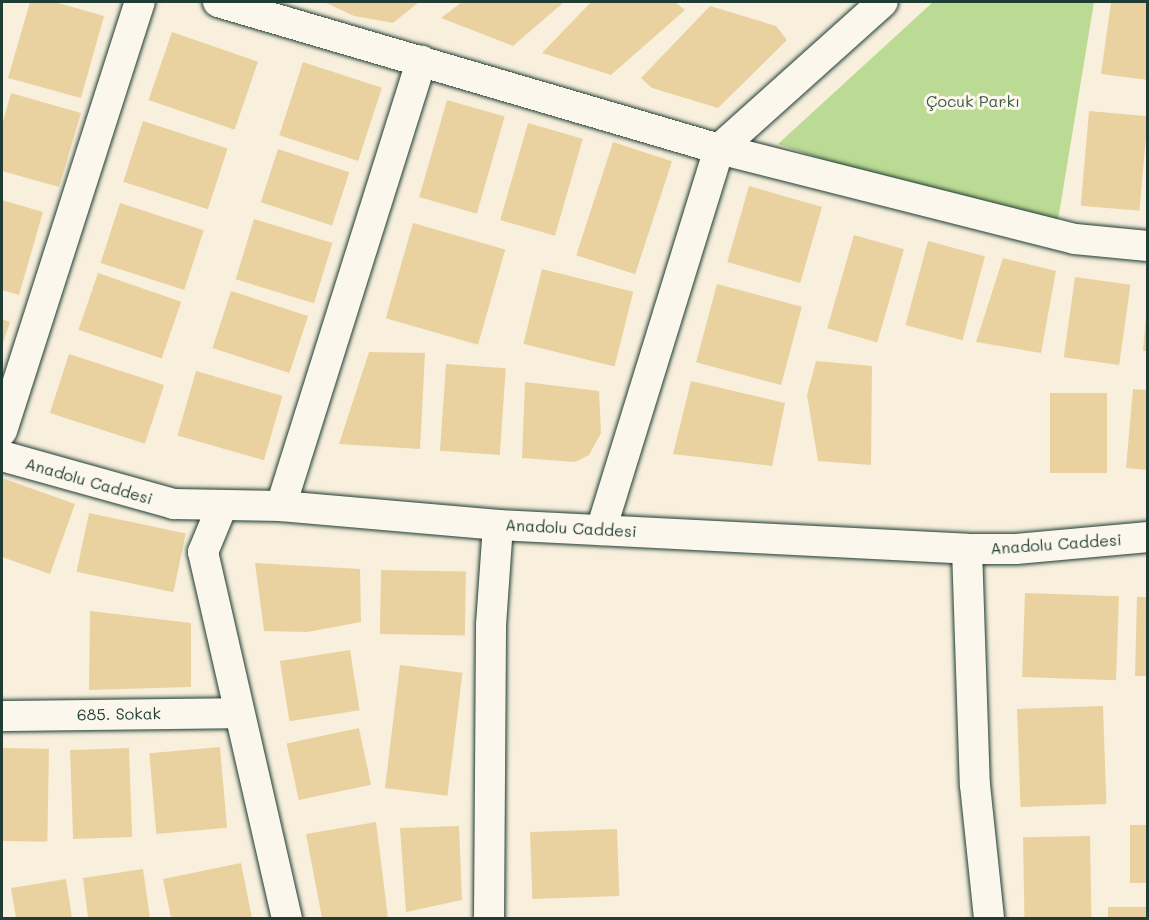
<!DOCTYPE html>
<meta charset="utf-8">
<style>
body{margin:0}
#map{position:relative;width:1149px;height:920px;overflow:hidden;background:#f8f0dd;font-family:Mali,sans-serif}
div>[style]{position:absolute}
.green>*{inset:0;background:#bbda93}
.building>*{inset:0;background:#ead2a0;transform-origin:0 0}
.roads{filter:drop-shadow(0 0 2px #1f3d34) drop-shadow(0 0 2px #1f3d34)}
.minor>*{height:30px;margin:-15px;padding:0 15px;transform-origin:15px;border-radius:15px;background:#fbf7ec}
span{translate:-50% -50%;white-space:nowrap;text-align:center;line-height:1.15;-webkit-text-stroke:6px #fbf7ec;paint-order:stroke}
.park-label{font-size:16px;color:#3e5c47}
.street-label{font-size:16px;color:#1f3d34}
.frame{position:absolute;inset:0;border:3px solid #1f3d34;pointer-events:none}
</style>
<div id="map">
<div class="green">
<div style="clip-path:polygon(933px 2px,1094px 2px,1057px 226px,923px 193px,778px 144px)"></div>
</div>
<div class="building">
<div style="clip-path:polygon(30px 2px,55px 2px,104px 16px,81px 98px,8px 78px)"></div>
<div style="clip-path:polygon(324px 2px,419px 2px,393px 23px,354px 16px)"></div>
<div style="clip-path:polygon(462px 2px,564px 2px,513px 46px,441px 18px)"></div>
<div style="clip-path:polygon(591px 2px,675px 2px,685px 10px,611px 75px,542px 53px)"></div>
<div style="clip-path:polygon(1111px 2px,1148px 2px,1148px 80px,1101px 74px)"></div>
<div style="clip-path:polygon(710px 6px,776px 26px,787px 40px,718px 108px,652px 88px,641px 78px)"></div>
<div style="left:172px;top:32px;width:91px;height:72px;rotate:19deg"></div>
<div style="left:303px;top:62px;width:83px;height:77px;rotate:18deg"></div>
<div style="clip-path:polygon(11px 93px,81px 113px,59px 187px,2px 171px,2px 125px)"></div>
<div style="left:447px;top:100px;width:60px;height:101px;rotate:16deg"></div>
<div style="left:1089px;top:111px;width:59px;height:95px;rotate:5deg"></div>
<div style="left:143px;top:121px;width:89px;height:64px;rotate:18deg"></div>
<div style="left:528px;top:123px;width:57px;height:101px;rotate:16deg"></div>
<div style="left:613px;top:142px;width:62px;height:119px;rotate:18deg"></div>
<div style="left:278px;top:149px;width:75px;height:56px;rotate:18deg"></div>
<div style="left:749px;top:186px;width:76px;height:79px;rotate:16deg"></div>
<div style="clip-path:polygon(2px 200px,43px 212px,19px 295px,2px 290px)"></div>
<div style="left:120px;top:203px;width:88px;height:63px;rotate:18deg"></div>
<div style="left:254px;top:219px;width:82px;height:63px;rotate:17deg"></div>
<div style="left:413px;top:223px;width:96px;height:99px;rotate:16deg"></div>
<div style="left:854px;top:235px;width:52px;height:97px;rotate:16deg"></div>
<div style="left:928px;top:241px;width:59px;height:87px;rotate:15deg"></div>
<div style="clip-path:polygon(1003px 258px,1056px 271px,1041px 353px,976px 342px)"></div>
<div style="left:542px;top:269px;width:94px;height:77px;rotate:14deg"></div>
<div style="left:98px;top:273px;width:88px;height:60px;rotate:19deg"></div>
<div style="left:1075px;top:277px;width:56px;height:81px;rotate:8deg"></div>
<div style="left:717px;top:284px;width:88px;height:81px;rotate:15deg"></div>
<div style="left:231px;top:291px;width:81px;height:60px;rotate:18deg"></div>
<div style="clip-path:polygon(1146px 315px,1148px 315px,1148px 351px,1143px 351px)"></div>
<div style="clip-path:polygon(2px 319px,10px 322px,2px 346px)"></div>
<div style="clip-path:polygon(369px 352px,425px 353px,420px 449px,339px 444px)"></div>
<div style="left:69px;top:354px;width:100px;height:62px;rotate:18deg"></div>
<div style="clip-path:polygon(816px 361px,872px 366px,871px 465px,818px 461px,807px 395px)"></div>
<div style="left:446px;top:364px;width:60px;height:87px;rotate:4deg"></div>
<div style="left:196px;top:371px;width:90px;height:67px;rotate:16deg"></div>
<div style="clip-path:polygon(691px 381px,785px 403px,772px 466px,673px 454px)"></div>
<div style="clip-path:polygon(525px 382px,599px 391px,601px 433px,589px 455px,575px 462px,522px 458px)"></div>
<div style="clip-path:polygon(1133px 389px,1148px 390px,1148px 470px,1126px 468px)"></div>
<div style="left:1050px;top:393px;width:57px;height:80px"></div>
<div style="clip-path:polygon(2px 478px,75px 504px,50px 574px,2px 557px)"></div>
<div style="left:89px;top:513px;width:99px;height:60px;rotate:12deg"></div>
<div style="clip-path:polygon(255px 563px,360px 569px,361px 622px,307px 632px,264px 631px)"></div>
<div style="left:381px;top:570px;width:85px;height:64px;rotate:1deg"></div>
<div style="left:1025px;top:593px;width:94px;height:84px;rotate:2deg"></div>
<div style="clip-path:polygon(1137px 597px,1148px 597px,1148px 676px,1135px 676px)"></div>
<div style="clip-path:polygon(90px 611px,191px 623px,191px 687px,89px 690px)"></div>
<div style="left:350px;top:650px;width:61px;height:71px;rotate:81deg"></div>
<div style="left:400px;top:665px;width:63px;height:124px;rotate:7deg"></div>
<div style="left:1103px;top:706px;width:98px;height:86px;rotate:88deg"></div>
<div style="left:359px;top:728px;width:58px;height:74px;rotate:78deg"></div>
<div style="left:220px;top:747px;width:81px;height:71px;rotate:85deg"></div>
<div style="left:2px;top:748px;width:47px;height:93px;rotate:1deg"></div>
<div style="left:129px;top:748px;width:89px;height:59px;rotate:88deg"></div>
<div style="clip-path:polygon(376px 822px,388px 918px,322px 918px,306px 834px)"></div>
<div style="left:1130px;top:825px;width:18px;height:58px"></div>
<div style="clip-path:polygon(459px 826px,462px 900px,406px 912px,400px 828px)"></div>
<div style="left:617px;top:829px;width:67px;height:87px;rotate:88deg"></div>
<div style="left:1090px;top:836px;width:82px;height:67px;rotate:89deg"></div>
<div style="clip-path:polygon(241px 863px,252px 918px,171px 918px,163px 879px)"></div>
<div style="clip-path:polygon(143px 869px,150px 918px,88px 918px,83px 878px)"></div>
<div style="clip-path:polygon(66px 879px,72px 918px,16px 918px,11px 888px)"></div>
<div style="left:1108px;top:907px;width:40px;height:11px"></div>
</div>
<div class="roads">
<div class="minor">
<div style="left:218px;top:2px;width:522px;rotate:16.35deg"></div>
<div style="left:719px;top:149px;width:367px;rotate:14.2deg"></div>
<div style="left:1075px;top:239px;width:73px;rotate:5.5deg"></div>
<div style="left:2px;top:431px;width:451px;rotate:-72.2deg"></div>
<div style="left:2px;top:456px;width:179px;rotate:15.6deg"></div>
<div style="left:174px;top:504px;width:107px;rotate:1.1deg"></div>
<div style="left:281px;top:506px;width:218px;rotate:5deg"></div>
<div style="left:498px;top:525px;width:470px;rotate:2.9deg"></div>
<div style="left:967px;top:549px;width:49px"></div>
<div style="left:1016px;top:549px;width:133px;rotate:-5.2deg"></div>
<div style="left:222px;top:506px;width:50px;rotate:112.4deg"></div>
<div style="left:203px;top:552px;width:376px;rotate:77.1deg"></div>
<div style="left:281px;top:506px;width:467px;rotate:-72.5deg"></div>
<div style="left:601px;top:530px;width:399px;rotate:-72.8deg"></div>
<div style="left:719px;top:149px;width:220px;rotate:-41.9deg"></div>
<div style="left:967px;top:549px;width:236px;rotate:88.1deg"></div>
<div style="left:975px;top:785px;width:134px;rotate:84deg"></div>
<div style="left:2px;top:716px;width:235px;rotate:-0.7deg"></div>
<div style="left:489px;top:918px;width:293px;rotate:-89.6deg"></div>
<div style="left:491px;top:625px;width:100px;rotate:-86deg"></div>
</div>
</div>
<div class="park-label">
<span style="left:973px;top:101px">Çocuk Parkı</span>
</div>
<div class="street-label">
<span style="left:89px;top:481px;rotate:16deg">Anadolu Caddesi</span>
<span style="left:571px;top:528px;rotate:3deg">Anadolu Caddesi</span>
<span style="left:1056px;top:544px;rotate:-4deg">Anadolu Caddesi</span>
<span style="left:119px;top:714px;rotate:-1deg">685. Sokak</span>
</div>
<div class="frame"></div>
</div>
